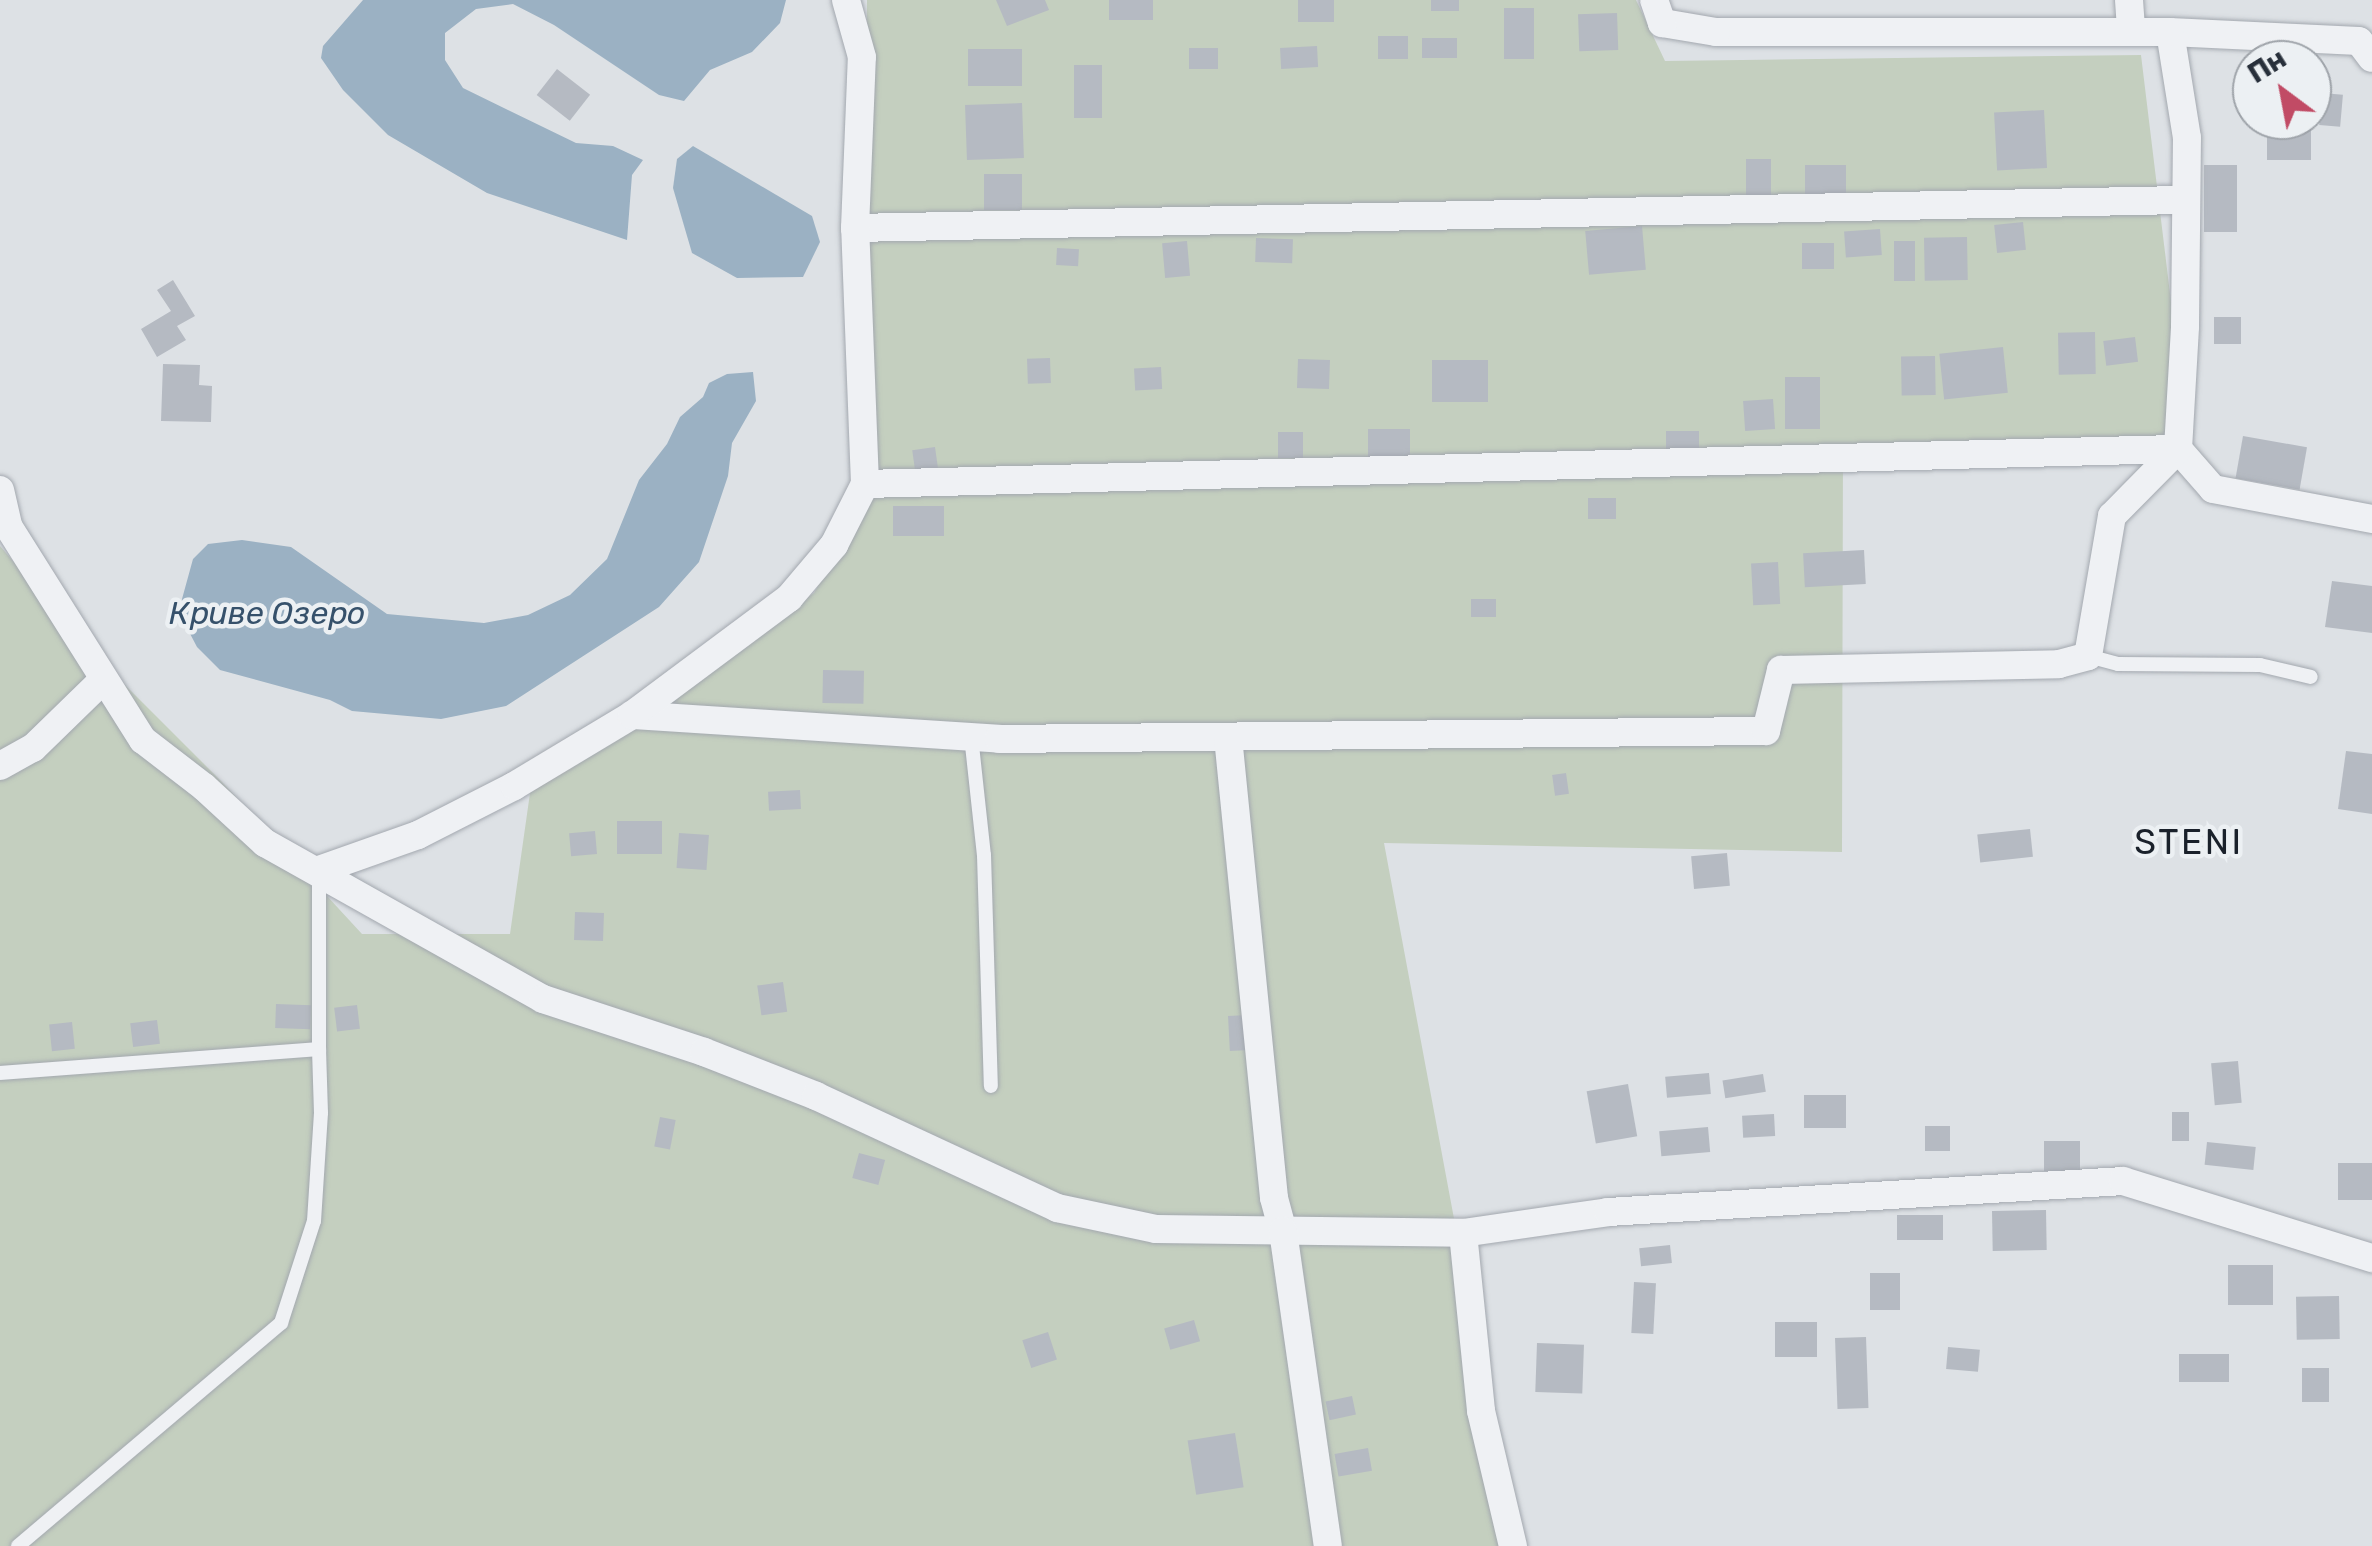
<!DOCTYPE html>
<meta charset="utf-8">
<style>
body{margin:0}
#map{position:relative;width:2372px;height:1546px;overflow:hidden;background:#dde1e5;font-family:Rubik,sans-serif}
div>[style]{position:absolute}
.green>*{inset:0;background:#c4cfbf}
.water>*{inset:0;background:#9bb1c3}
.building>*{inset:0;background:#b5bac2;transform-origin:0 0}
.roads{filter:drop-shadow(0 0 2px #a3a8af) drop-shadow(0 0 2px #a3a8af)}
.lane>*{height:14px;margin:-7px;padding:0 7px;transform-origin:7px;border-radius:7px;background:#eff1f4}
.street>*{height:28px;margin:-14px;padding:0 14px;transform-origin:14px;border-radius:14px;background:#eff1f4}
span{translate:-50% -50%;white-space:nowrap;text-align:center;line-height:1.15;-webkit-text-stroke:9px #ecf0f3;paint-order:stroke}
.water-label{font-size:32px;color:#36516b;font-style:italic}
.quarter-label{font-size:35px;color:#1a212b;letter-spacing:2.5px}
.north{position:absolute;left:2232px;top:40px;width:100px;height:100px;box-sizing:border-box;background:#ecf0f3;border:2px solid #9ea3a9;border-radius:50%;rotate:328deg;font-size:28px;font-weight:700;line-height:40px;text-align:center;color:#28303b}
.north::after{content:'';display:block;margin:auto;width:35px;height:45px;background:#c14b65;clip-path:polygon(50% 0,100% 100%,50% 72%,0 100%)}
</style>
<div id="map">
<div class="green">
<div style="clip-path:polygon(867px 0,1636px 0,1665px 61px,2141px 55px,2189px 450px,1843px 445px,1842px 852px,1384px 843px,1515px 1546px,0 1546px,0 546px,86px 646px,223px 783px,362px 934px,510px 934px,531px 786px,814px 593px,879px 476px,864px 294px)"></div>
</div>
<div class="water">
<div style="clip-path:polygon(363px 0,786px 0,780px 23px,752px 52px,710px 70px,684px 101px,659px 95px,554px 25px,513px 4px,476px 9px,445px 33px,445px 60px,463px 88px,576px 143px,613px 146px,643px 160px,632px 175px,627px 240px,487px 193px,388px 135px,343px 90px,321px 58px,323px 46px)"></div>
<div style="clip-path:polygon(693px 146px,812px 216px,820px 242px,803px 277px,737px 278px,692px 253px,673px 188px,677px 159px)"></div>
<div style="clip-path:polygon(753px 372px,756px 401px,732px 443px,728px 476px,699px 562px,659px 607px,506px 706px,441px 719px,352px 711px,330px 700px,220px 670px,197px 647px,186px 626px,182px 599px,193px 559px,208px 544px,242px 540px,291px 547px,387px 614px,484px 623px,528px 615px,570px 595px,607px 559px,639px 480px,667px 444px,680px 417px,703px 397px,709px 383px,727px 374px)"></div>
</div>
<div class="building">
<div style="clip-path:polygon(996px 0,1045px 0,1049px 10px,1007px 26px)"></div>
<div style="left:1109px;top:0;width:44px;height:20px"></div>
<div style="left:1298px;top:0;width:36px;height:22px"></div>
<div style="left:1431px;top:0;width:28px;height:11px"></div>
<div style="left:1504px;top:8px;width:30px;height:51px"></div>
<div style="left:1617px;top:13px;width:37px;height:39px;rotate:88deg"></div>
<div style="left:1378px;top:36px;width:30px;height:23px"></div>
<div style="left:1457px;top:38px;width:20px;height:35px;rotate:90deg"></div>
<div style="left:1317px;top:46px;width:21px;height:37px;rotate:87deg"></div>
<div style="left:1189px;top:48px;width:29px;height:21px"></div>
<div style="left:1022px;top:49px;width:37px;height:54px;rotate:90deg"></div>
<div style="left:1074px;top:65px;width:28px;height:53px"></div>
<div style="left:557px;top:69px;width:42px;height:33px;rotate:38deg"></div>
<div style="left:2322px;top:93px;width:21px;height:32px;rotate:5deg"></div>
<div style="left:1022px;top:103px;width:55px;height:57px;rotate:88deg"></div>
<div style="left:2044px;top:110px;width:58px;height:50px;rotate:87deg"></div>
<div style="left:2267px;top:120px;width:44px;height:40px"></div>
<div style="left:1746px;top:159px;width:25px;height:40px"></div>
<div style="left:1805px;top:165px;width:41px;height:36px"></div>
<div style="left:2204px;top:165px;width:33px;height:67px"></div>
<div style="left:1022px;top:174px;width:36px;height:38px;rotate:90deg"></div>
<div style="left:2023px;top:222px;width:28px;height:29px;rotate:84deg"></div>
<div style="left:1642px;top:226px;width:44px;height:57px;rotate:85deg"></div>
<div style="left:1880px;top:229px;width:26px;height:36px;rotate:86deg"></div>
<div style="left:1967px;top:237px;width:43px;height:43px;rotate:89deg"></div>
<div style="left:1256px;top:238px;width:37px;height:24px;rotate:2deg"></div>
<div style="left:1187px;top:241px;width:35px;height:25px;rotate:85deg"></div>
<div style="left:1894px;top:241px;width:21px;height:40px"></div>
<div style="left:1802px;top:243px;width:32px;height:26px"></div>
<div style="left:1057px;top:248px;width:22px;height:17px;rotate:3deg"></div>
<div style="clip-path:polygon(173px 280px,195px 316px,177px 326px,186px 340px,157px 357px,141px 329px,171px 311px,157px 290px)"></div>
<div style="left:2214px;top:317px;width:27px;height:27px"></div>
<div style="left:2095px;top:332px;width:42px;height:37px;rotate:89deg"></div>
<div style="left:2135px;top:337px;width:25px;height:32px;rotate:83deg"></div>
<div style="left:2003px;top:347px;width:46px;height:64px;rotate:84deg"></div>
<div style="left:1935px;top:356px;width:39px;height:34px;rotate:89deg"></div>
<div style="left:1050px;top:358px;width:25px;height:23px;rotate:88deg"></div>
<div style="left:1298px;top:359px;width:32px;height:29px;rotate:2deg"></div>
<div style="left:1432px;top:360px;width:56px;height:42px"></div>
<div style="clip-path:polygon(163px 364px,200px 365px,199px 385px,212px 386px,211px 422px,161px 421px)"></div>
<div style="left:1161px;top:367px;width:22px;height:27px;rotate:87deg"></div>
<div style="left:1785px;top:377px;width:35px;height:52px"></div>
<div style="left:1773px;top:399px;width:30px;height:30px;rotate:86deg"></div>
<div style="left:1368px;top:429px;width:42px;height:32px"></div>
<div style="left:1666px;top:431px;width:33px;height:22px"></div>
<div style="left:1278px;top:432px;width:25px;height:26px"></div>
<div style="left:2243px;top:436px;width:65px;height:43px;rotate:10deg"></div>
<div style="left:935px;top:447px;width:22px;height:23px;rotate:82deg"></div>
<div style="left:1588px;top:498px;width:28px;height:21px"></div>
<div style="left:944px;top:506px;width:30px;height:51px;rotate:90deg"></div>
<div style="left:1864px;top:550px;width:34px;height:61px;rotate:87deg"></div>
<div style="left:1778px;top:562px;width:42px;height:27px;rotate:87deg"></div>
<div style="clip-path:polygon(2332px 581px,2372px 586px,2372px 633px,2325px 627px)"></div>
<div style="left:1471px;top:599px;width:25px;height:18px"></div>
<div style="left:823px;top:670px;width:41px;height:33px;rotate:1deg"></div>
<div style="clip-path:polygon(2346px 751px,2372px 754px,2372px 814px,2338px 809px)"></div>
<div style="left:1566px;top:773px;width:21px;height:14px;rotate:82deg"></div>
<div style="left:800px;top:790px;width:19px;height:32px;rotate:87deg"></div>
<div style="left:617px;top:821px;width:45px;height:33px"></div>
<div style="left:2030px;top:829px;width:28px;height:53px;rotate:84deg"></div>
<div style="left:595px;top:831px;width:23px;height:26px;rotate:85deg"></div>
<div style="left:679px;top:833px;width:30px;height:35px;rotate:4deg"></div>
<div style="left:1727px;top:853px;width:33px;height:36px;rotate:85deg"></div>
<div style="left:575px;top:912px;width:29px;height:28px;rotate:2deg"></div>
<div style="left:783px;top:982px;width:30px;height:26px;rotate:82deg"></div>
<div style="left:276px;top:1004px;width:35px;height:24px;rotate:2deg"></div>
<div style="left:357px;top:1005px;width:24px;height:23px;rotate:83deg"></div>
<div style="left:1248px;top:1015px;width:35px;height:20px;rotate:87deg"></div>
<div style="left:157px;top:1020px;width:24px;height:27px;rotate:83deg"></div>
<div style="left:72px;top:1022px;width:27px;height:23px;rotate:84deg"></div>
<div style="left:2238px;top:1061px;width:42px;height:27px;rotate:85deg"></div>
<div style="left:1709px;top:1073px;width:21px;height:44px;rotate:85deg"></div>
<div style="left:1763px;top:1074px;width:18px;height:41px;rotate:81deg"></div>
<div style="left:1628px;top:1084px;width:53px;height:42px;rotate:80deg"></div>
<div style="left:1804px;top:1095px;width:42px;height:33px"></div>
<div style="left:2172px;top:1112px;width:17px;height:29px"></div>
<div style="left:1774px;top:1114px;width:22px;height:32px;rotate:87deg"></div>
<div style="left:660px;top:1117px;width:16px;height:30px;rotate:11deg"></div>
<div style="left:1925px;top:1126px;width:25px;height:25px"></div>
<div style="left:1708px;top:1127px;width:25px;height:49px;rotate:85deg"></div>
<div style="left:2044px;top:1141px;width:36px;height:30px"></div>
<div style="left:2207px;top:1142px;width:49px;height:23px;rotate:6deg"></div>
<div style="left:859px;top:1153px;width:27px;height:26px;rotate:15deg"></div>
<div style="left:2372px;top:1163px;width:37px;height:34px;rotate:90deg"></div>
<div style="left:2046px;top:1210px;width:40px;height:54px;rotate:89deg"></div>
<div style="left:1897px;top:1215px;width:46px;height:25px"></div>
<div style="left:1670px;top:1245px;width:18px;height:31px;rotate:84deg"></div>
<div style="left:2228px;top:1265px;width:45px;height:40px"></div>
<div style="left:1870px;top:1273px;width:30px;height:37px"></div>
<div style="left:1634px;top:1282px;width:22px;height:51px;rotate:3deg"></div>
<div style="left:2339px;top:1296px;width:43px;height:43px;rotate:89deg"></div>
<div style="left:1194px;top:1320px;width:22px;height:31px;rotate:74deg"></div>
<div style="left:1775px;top:1322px;width:42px;height:35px"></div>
<div style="left:1048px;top:1332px;width:29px;height:27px;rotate:72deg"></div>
<div style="left:1866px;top:1337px;width:71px;height:31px;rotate:88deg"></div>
<div style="left:1537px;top:1343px;width:47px;height:49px;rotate:2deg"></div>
<div style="left:1948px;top:1347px;width:32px;height:22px;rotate:5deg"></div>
<div style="left:2179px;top:1354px;width:50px;height:28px"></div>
<div style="left:2302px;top:1368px;width:27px;height:34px"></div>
<div style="left:1352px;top:1396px;width:19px;height:27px;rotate:78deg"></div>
<div style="left:1235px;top:1433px;width:55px;height:48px;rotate:81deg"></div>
<div style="left:1368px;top:1448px;width:23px;height:34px;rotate:80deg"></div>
</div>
<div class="roads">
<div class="lane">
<div style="left:2088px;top:656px;width:31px;rotate:15deg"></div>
<div style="left:2118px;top:664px;width:142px;rotate:0.4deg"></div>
<div style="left:2260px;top:665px;width:52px;rotate:13.2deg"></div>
<div style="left:971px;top:736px;width:120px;rotate:83.8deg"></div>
<div style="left:984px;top:855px;width:231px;rotate:88.3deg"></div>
<div style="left:0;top:1073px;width:320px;rotate:-4.3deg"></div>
<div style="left:319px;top:1049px;width:178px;rotate:-90deg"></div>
<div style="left:18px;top:1546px;width:345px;rotate:-40.3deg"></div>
<div style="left:281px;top:1323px;width:107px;rotate:-72.1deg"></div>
<div style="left:314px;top:1221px;width:108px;rotate:-86.3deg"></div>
<div style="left:321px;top:1113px;width:64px;rotate:-91.8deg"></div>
</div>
<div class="street">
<div style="left:2129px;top:0;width:32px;rotate:86deg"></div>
<div style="left:2170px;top:32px;width:189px;rotate:2.7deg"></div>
<div style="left:2359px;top:41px;width:21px;rotate:53deg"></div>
<div style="left:855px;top:228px;width:1331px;rotate:-1.21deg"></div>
<div style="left:865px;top:484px;width:1313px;rotate:-1.53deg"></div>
<div style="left:2178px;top:449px;width:53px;rotate:48.8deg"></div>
<div style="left:2213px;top:489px;width:162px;rotate:10.7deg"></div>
<div style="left:0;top:490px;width:37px;rotate:77deg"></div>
<div style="left:8px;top:526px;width:253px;rotate:57.8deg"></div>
<div style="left:143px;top:740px;width:77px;rotate:37.6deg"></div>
<div style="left:204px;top:787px;width:83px;rotate:42.6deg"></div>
<div style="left:265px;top:843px;width:319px;rotate:29.3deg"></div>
<div style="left:543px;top:999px;width:169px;rotate:18.2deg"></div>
<div style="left:704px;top:1052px;width:120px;rotate:21.4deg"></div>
<div style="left:816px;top:1096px;width:266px;rotate:24.9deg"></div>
<div style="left:1057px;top:1208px;width:101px;rotate:12deg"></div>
<div style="left:1156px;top:1229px;width:307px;rotate:0.7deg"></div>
<div style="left:1463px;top:1233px;width:147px;rotate:-8.2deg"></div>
<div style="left:1608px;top:1212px;width:516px;rotate:-3.44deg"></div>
<div style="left:2123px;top:1181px;width:261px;rotate:17.2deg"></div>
<div style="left:632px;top:715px;width:368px;rotate:3.7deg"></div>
<div style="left:999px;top:739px;width:767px;rotate:-0.6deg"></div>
<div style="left:1766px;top:731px;width:63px;rotate:-76.2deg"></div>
<div style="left:1781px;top:670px;width:278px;rotate:-1.2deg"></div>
<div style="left:2059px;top:664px;width:30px;rotate:-15deg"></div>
<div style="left:2088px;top:656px;width:142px;rotate:-80.3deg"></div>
<div style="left:2112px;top:516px;width:94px;rotate:-45.4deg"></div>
<div style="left:2178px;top:449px;width:123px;rotate:-86.7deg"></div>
<div style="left:2185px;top:326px;width:188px;rotate:-89.4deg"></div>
<div style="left:2187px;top:138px;width:107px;rotate:-99.1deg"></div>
<div style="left:2170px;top:32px;width:454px;rotate:180deg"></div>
<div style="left:1716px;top:32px;width:55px;rotate:-170.5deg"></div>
<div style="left:1662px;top:23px;width:24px;rotate:-109deg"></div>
<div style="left:1228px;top:737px;width:463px;rotate:84.3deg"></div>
<div style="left:1274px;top:1198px;width:34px;rotate:75deg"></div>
<div style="left:1283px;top:1231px;width:318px;rotate:81.9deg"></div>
<div style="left:0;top:766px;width:38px;rotate:-29deg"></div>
<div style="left:33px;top:748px;width:96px;rotate:-44.2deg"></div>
<div style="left:319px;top:870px;width:105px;rotate:-19.5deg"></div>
<div style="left:418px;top:835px;width:108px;rotate:-27deg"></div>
<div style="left:514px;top:786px;width:138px;rotate:-31deg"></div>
<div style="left:632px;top:715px;width:196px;rotate:-36.7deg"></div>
<div style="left:789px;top:598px;width:70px;rotate:-49.7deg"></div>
<div style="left:834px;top:545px;width:68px;rotate:-63.1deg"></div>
<div style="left:865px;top:484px;width:256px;rotate:-92.2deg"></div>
<div style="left:855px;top:228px;width:171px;rotate:-87.7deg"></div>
<div style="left:862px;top:57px;width:59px;rotate:-105.7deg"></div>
<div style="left:1463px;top:1233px;width:179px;rotate:84.2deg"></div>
<div style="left:1481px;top:1411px;width:139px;rotate:76.7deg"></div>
</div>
</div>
<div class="water-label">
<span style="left:267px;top:613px">Криве Озеро</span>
</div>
<div class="quarter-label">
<span style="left:2189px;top:842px">STENI</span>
</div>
<div class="north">Пн</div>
</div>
